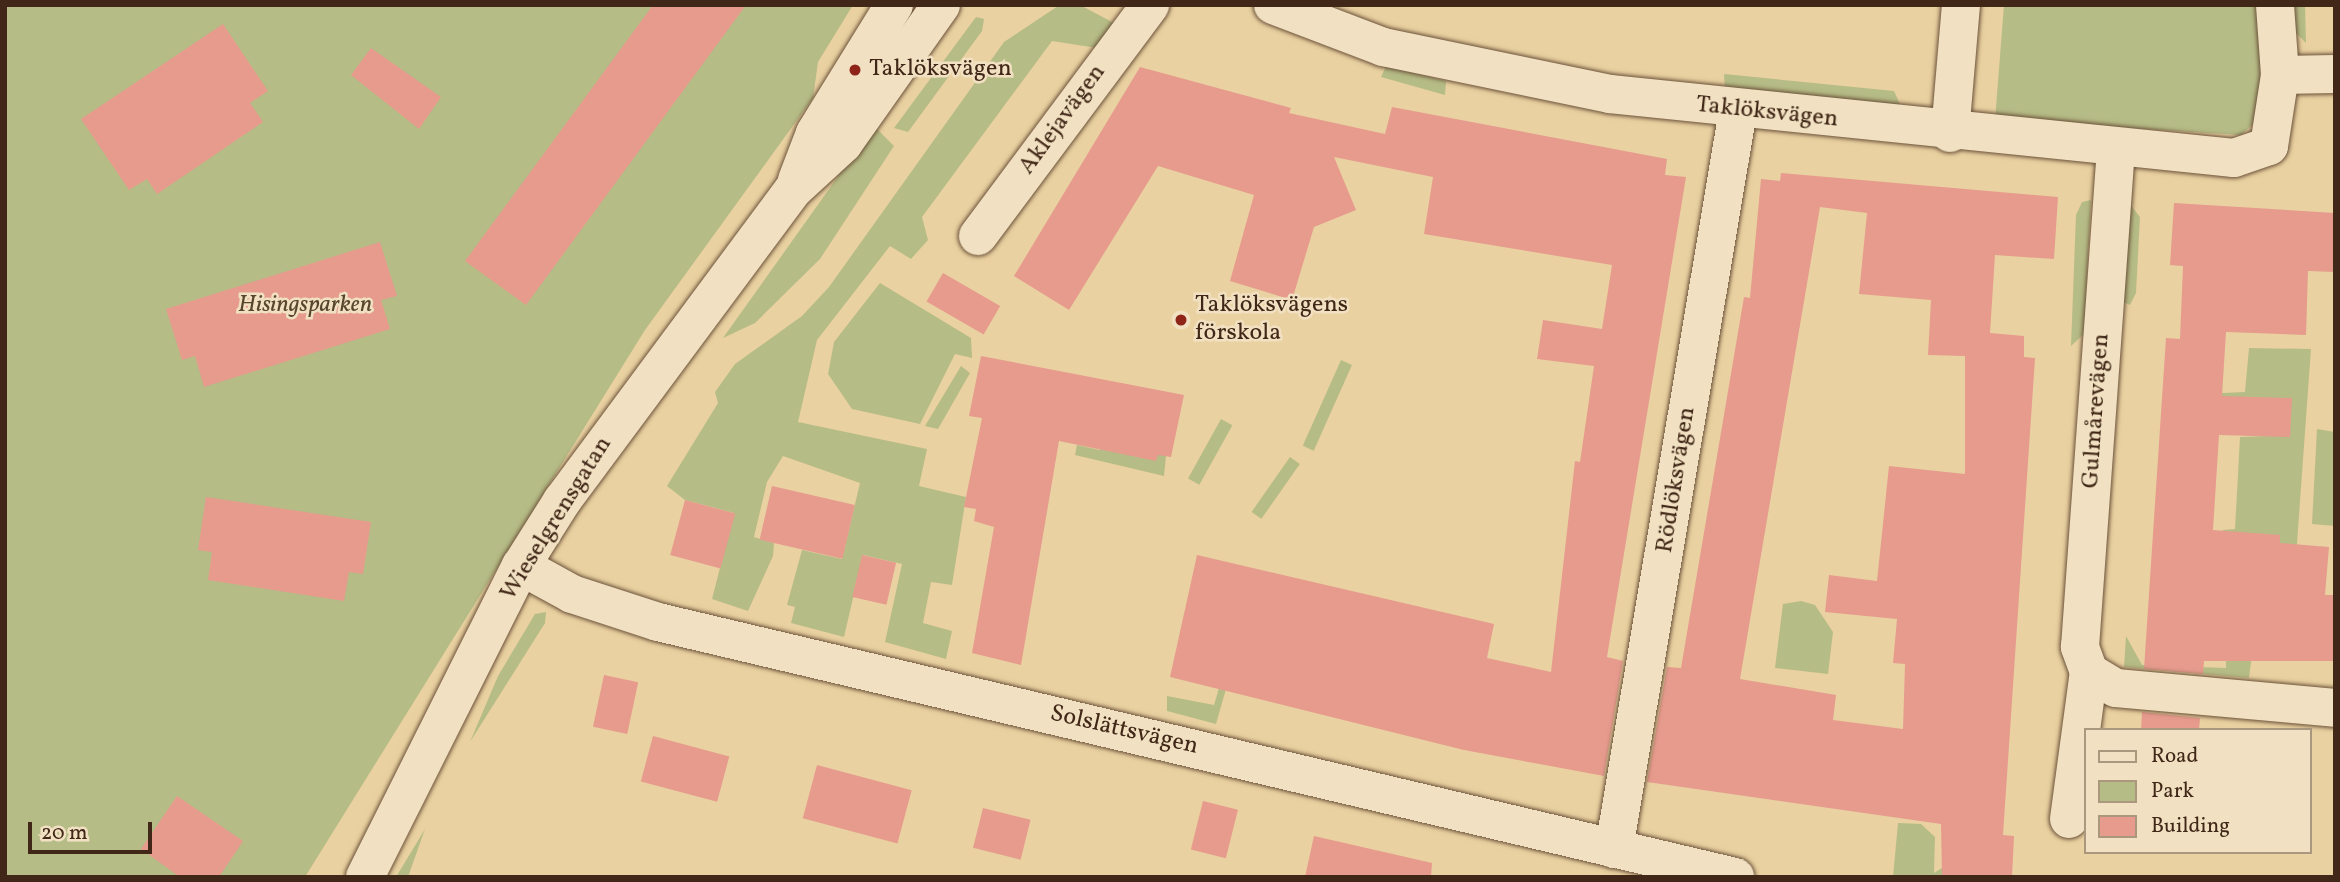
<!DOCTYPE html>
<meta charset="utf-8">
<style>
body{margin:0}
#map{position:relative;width:2340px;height:882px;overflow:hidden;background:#ead1a1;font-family:Vollkorn,serif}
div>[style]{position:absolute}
.green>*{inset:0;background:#b6bc86;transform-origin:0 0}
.building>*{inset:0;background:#e69b8d;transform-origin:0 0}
.roads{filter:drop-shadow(0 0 2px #6b523a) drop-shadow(0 0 2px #6b523a)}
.minor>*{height:38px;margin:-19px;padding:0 19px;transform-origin:19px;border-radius:19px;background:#f1e1c2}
.dots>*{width:19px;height:19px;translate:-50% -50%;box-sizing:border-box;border:4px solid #f1e1c2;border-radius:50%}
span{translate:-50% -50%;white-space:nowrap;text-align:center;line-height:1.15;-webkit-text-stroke:5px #f1e1c2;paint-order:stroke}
.poi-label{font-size:24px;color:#412717}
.left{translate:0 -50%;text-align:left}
.street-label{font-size:24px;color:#412717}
.park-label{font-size:24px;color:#58452d;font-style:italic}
.frame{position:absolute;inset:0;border:7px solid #412717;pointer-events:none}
.legend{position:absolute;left:2084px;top:728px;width:228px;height:126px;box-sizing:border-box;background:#f1e1c2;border:2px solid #ab977e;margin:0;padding:9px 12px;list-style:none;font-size:21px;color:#412717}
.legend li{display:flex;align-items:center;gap:14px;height:35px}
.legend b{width:35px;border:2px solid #ab977e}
.scale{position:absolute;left:28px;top:822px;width:124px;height:32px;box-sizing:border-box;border:4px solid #412717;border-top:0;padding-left:9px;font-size:21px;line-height:24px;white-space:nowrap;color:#412717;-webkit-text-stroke:5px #f1e1c2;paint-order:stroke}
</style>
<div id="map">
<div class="green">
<div style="clip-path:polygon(5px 5px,853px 5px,818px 62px,813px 98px,645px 330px,305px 877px,5px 877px)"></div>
<div style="clip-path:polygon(1080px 5px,1114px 23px,1097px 48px,1052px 41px,922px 217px,928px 240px,911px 259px,890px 246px,817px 340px,798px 422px,927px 449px,919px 486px,966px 497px,952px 585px,931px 582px,923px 623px,952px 631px,946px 659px,885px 642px,902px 564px,863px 555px,844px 637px,791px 623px,795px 607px,787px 605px,802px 550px,842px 559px,860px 483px,783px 456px,767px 482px,754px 537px,774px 543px,773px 556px,748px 611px,712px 599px,734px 513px,685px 500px,667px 486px,718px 403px,715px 392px,735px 364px,802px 316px,829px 287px,1004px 42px,1058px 6px)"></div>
<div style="clip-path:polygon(2004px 5px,2260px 5px,2261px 117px,2241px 135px,1995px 120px)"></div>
<div style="clip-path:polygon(2291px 5px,2305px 5px,2306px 43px,2295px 32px)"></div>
<div style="clip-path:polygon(976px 17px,984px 19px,982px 31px,908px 132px,894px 128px)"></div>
<div style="clip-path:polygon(1386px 66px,1446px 81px,1445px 95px,1381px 77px)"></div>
<div style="clip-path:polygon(1724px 74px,1894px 91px,1900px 104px,1898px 109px,1725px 91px)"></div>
<div style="clip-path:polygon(874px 126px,894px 146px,820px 259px,755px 323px,723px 338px)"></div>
<div style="clip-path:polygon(2091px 200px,2084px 334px,2071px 346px,2076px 215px,2082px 202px)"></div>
<div style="clip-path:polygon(2129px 203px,2140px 217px,2136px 293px,2130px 305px,2121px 301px)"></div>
<div style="clip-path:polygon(880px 283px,971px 338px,972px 358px,955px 354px,920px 424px,852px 409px,828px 374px,834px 342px)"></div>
<div style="clip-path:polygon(2249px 348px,2311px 349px,2296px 557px,2257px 615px,2249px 678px,2124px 667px,2126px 636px,2142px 665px,2226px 668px,2223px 530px,2235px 529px,2240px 437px,2268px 436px,2220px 412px,2222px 393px,2245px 392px)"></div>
<div style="left:1341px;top:360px;width:12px;height:94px;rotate:24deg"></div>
<div style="clip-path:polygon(961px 366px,970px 373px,938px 429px,925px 426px)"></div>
<div style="left:1221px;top:419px;width:13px;height:68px;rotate:29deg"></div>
<div style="clip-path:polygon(2317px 429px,2335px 432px,2335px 526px,2312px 524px)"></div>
<div style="clip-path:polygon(1102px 442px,1166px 456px,1164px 476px,1075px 455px,1077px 445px,1100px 450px)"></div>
<div style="left:1290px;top:457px;width:12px;height:67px;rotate:35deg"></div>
<div style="clip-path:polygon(1801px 601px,1815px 605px,1833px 632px,1828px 674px,1775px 668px,1783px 604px)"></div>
<div style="clip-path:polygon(546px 612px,545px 623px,470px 742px,498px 676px,535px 614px)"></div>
<div style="clip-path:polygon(1219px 688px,1226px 689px,1216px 724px,1167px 711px,1167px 696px,1214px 705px)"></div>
<div style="clip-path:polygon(1898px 823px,1921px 824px,1935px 837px,1934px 873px,1942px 868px,1942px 877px,1893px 877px)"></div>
<div style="clip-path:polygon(425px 829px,408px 877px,396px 877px)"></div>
</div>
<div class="building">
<div style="clip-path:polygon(653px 5px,746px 5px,526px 305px,465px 261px)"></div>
<div style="clip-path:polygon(223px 24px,268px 91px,250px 103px,263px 122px,157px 194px,147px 179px,129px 190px,81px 119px)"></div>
<div style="clip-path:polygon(371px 48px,441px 97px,419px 129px,351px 75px)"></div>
<div style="clip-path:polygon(1140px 67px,1291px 108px,1289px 113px,1385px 134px,1392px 107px,1667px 159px,1665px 175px,1686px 177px,1607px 657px,1623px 661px,1604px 776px,1464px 750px,1170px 677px,1197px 555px,1494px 624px,1487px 658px,1551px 672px,1575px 461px,1580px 462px,1594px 366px,1537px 359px,1543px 320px,1602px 329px,1612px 265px,1424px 234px,1433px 177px,1334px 157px,1356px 210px,1314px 227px,1292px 300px,1230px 281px,1254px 195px,1158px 166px,1069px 310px,1014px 276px)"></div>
<div style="clip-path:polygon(evenodd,1781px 173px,2058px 197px,2054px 259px,1995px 255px,1990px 333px,2024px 336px,2024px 357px,2035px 358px,2003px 835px,2014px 836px,2012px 877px,1942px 877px,1941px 824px,1647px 782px,1667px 667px,1681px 668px,1744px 297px,1750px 298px,1761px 179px,1780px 181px,1781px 173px,1820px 207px,1867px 213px,1859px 294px,1931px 300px,1928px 355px,1965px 356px,1965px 474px,1889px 466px,1877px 581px,1829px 575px,1825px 612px,1897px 619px,1893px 663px,1905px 664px,1903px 729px,1833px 720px,1836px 695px,1740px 679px,1820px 207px)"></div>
<div style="clip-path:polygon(2174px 203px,2335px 213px,2335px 272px,2308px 271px,2306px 335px,2226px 332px,2222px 396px,2292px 398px,2290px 437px,2219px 435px,2213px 530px,2280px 535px,2280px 543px,2329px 547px,2325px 595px,2335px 595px,2335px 661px,2204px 661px,2203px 674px,2144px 669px,2166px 338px,2180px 339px,2183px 266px,2170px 265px)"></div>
<div style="clip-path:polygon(380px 242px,397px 296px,381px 300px,390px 329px,204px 387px,195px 356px,182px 360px,166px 309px)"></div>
<div style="left:943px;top:273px;width:66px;height:33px;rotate:30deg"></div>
<div style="clip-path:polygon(981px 356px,1184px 395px,1171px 457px,1158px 455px,1156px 461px,1059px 441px,1021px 665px,972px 653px,994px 527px,974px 521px,976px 509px,964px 507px,982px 418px,969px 416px)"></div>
<div style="left:772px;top:486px;width:85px;height:55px;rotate:13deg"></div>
<div style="clip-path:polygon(206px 497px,371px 522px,363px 574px,349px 572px,344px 601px,208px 580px,212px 552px,198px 550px)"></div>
<div style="left:685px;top:500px;width:52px;height:57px;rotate:15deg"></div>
<div style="left:862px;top:555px;width:35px;height:43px;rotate:13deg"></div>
<div style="left:604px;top:675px;width:35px;height:53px;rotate:12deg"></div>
<div style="clip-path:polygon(2142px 712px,2200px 718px,2199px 730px,2141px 730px)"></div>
<div style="left:653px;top:736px;width:79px;height:47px;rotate:15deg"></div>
<div style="left:817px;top:765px;width:98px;height:55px;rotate:15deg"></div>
<div style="clip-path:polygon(177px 796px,243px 841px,219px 877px,180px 877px,141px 849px)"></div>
<div style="left:1203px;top:801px;width:36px;height:50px;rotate:14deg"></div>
<div style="left:983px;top:808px;width:49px;height:41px;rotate:14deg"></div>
<div style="clip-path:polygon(1314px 836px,1432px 863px,1431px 877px,1305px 877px)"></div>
</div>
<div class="roads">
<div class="minor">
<div style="left:1273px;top:5px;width:118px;rotate:20.9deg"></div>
<div style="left:1383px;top:47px;width:232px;rotate:11.7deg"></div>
<div style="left:1610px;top:94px;width:627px;rotate:5.86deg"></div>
<div style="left:2234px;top:158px;width:37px;rotate:-19deg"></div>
<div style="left:2269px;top:146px;width:72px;rotate:-81.2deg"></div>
<div style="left:2280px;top:75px;width:70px;rotate:-94.1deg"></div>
<div style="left:2280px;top:75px;width:55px;rotate:-1deg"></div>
<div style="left:1950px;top:133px;width:128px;rotate:-85.1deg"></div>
<div style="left:797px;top:180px;width:50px;rotate:-69deg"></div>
<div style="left:815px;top:133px;width:150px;rotate:-58.3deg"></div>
<div style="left:978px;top:236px;width:288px;rotate:-53.3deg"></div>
<div style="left:521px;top:566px;width:58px;rotate:28.8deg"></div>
<div style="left:572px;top:594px;width:90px;rotate:18deg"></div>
<div style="left:658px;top:622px;width:1107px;rotate:13.32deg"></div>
<div style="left:2089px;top:672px;width:31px;rotate:31deg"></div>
<div style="left:2116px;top:688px;width:220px;rotate:5.2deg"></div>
<div style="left:2069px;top:819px;width:148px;rotate:-82.3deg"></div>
<div style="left:2089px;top:672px;width:27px;rotate:-110deg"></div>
<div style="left:2080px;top:647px;width:500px;rotate:-85.87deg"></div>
<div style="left:1614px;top:849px;width:749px;rotate:-80.47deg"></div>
<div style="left:365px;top:877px;width:348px;rotate:-63.4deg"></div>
<div style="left:521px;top:566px;width:77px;rotate:-57.8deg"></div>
<div style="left:562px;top:501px;width:389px;rotate:-53.4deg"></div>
<div style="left:794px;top:189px;width:67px;rotate:-42.6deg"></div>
<div style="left:843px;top:144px;width:170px;rotate:-54.8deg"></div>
</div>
</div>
<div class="dots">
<div style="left:855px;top:70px;background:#8f2418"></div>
<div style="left:1181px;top:320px;background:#8f2418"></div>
</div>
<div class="poi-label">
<span class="left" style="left:869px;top:70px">Taklöksvägen</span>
<span class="left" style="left:1195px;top:320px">Taklöksvägens<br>förskola</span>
</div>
<div class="street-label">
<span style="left:1767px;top:113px;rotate:6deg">Taklöksvägen</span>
<span style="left:1063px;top:120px;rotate:-54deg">Aklejavägen</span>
<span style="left:2097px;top:411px;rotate:-86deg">Gulmårevägen</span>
<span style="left:1677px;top:480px;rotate:-81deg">Rödlöksvägen</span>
<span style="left:557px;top:519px;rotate:-58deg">Wieselgrensgatan</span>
<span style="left:1124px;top:731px;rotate:13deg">Solslättsvägen</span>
</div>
<div class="park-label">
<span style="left:305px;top:306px">Hisingsparken</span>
</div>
<div class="frame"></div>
<ul class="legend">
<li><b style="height:9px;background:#f1e1c2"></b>Road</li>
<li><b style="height:19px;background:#b6bc86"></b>Park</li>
<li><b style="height:19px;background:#e69b8d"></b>Building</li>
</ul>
<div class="scale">20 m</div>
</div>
